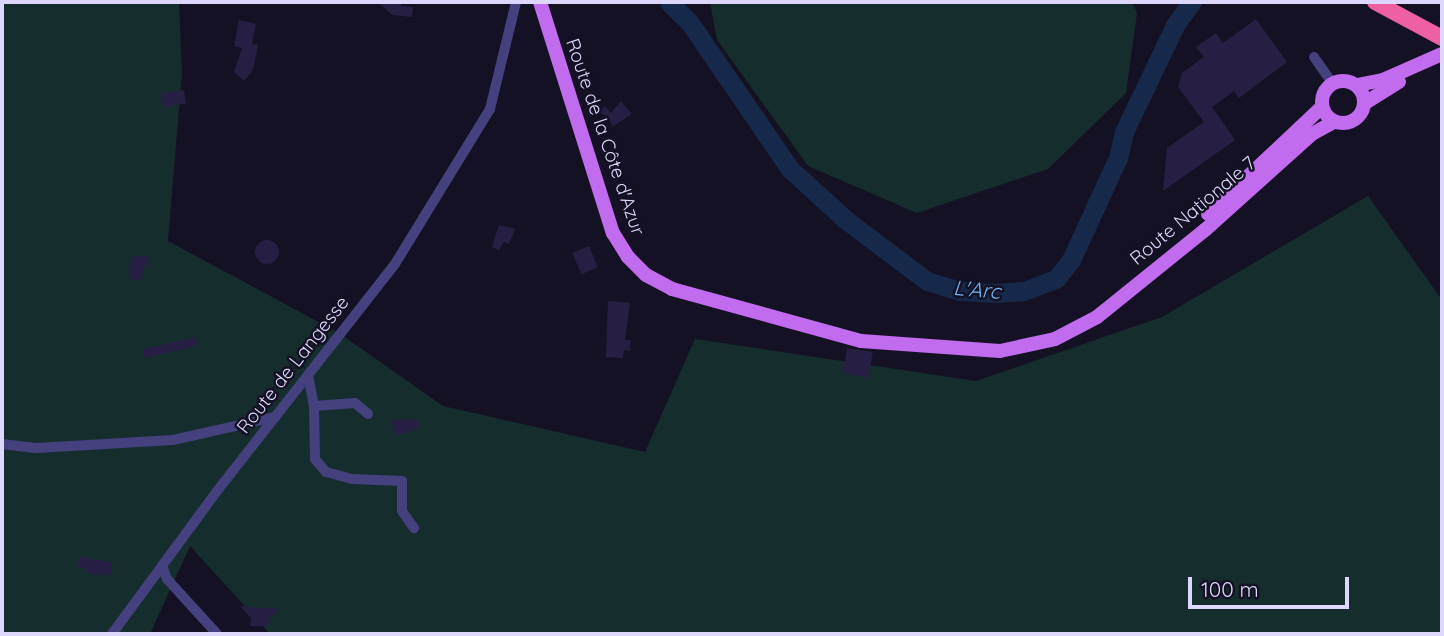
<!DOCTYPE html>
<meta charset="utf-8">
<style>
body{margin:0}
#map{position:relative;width:1444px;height:636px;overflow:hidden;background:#151124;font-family:Quicksand,sans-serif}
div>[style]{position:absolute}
.green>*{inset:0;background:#152d2d}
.river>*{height:19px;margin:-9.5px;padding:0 9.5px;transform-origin:9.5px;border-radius:9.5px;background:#16294a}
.building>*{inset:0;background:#271f43;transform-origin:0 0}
.round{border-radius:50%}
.minor>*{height:10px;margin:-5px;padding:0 5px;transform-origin:5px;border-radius:5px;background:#45417e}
.major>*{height:14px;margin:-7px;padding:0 7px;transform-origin:7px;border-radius:7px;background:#c16bef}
.major>.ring{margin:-7px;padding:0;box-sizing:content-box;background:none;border:14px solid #c16bef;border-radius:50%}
.highway>*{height:16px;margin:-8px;padding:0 8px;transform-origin:8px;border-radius:8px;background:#ee60a1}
span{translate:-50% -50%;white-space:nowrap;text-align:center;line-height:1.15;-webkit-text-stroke:5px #151124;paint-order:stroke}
.street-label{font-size:19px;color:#ddd8fb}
.water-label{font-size:21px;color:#71b2f0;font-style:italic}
.frame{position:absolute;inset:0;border:4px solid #ddd8fb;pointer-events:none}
.scale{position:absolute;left:1188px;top:577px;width:161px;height:32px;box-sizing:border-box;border:4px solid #ddd8fb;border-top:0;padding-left:9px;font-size:21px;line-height:24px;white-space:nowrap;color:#ddd8fb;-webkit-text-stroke:5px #151124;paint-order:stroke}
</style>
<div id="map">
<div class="green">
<div style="clip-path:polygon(2px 2px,179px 2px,182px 73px,168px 241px,339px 333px,443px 406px,645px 452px,695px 339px,976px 381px,1162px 317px,1368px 196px,1442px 300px,1442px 634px,270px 634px,190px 546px,150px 634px,2px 634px)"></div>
<div style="clip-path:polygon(710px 2px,1132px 2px,1137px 13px,1126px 93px,1048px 169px,917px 213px,808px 166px,717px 40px)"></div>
</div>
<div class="river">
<div style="left:669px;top:2px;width:30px;rotate:45deg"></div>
<div style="left:690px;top:23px;width:177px;rotate:55.6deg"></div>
<div style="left:790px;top:169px;width:76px;rotate:42.3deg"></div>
<div style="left:846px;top:220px;width:101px;rotate:37deg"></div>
<div style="left:927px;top:281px;width:34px;rotate:17deg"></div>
<div style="left:959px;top:291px;width:37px;rotate:3deg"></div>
<div style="left:996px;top:293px;width:28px;rotate:-4deg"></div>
<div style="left:1024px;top:291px;width:34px;rotate:-21deg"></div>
<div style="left:1056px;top:279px;width:24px;rotate:-52deg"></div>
<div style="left:1071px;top:260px;width:112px;rotate:-65.3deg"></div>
<div style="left:1118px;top:158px;width:27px;rotate:-77deg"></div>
<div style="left:1124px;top:132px;width:119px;rotate:-64.5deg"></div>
<div style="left:1175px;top:25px;width:29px;rotate:-54deg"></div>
</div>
<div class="building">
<div style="clip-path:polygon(378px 2px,401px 2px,401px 6px,413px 7px,412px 17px,392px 15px)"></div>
<div style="clip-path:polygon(1256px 19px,1287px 62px,1239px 98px,1234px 91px,1212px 107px,1235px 140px,1163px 191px,1167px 148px,1204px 122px,1178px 87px,1182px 73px,1204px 57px,1196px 47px,1216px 33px,1223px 43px)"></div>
<div style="clip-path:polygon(239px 20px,256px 24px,252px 44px,258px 45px,253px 70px,244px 81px,234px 72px,242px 48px,234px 46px)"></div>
<div style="left:184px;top:90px;width:14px;height:23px;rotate:82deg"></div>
<div style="clip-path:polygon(621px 101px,632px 114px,612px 127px,608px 116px,598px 112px,605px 106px,611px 113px)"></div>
<div style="clip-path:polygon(499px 225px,515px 229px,509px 244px,504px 242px,499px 250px,492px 247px)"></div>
<div class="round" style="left:255px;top:240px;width:24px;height:24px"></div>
<div style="left:589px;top:246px;width:23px;height:18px;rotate:67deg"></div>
<div style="clip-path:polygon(148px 255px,149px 267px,143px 267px,142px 280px,129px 279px,131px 257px)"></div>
<div style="clip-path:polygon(608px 301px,630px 303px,625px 340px,631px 340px,630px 351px,624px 350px,623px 358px,606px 357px)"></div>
<div style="left:196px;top:337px;width:9px;height:55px;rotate:77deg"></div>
<div style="left:847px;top:348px;width:26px;height:26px;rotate:9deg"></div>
<div style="clip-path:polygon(418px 419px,419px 429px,398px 435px,393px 432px,392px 420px)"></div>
<div style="clip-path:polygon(79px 557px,113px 562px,110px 576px,85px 572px,85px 568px,78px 567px)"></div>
<div style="clip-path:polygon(240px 606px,266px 608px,280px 609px,269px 619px,269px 626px,250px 626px,251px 618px)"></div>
</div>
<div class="minor">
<div style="left:1314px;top:57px;width:32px;rotate:55deg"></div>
<div style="left:308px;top:375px;width:32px;rotate:79deg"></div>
<div style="left:314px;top:406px;width:41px;rotate:-4.2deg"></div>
<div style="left:355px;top:403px;width:17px;rotate:40deg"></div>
<div style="left:314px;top:406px;width:53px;rotate:88.9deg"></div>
<div style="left:315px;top:459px;width:17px;rotate:50deg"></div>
<div style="left:326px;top:472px;width:27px;rotate:15deg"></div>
<div style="left:352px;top:479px;width:50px;rotate:2.3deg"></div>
<div style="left:402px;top:481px;width:30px;rotate:90deg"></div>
<div style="left:402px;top:511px;width:21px;rotate:55deg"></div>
<div style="left:2px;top:444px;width:35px;rotate:7deg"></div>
<div style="left:37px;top:448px;width:136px;rotate:-3.4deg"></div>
<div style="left:173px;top:440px;width:105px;rotate:-12.7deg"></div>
<div style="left:162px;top:566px;width:14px;rotate:69deg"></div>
<div style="left:167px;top:579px;width:74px;rotate:47.7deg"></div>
<div style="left:112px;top:634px;width:177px;rotate:-53.7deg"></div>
<div style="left:217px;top:491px;width:288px;rotate:-51.9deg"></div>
<div style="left:395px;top:264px;width:182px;rotate:-58.5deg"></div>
<div style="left:490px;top:109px;width:110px;rotate:-76.3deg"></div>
</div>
<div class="major">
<div style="left:540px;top:2px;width:242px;rotate:72.5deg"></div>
<div style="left:613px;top:233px;width:28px;rotate:58deg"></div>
<div style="left:628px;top:257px;width:25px;rotate:45deg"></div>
<div style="left:646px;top:275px;width:30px;rotate:28deg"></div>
<div style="left:672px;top:289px;width:196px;rotate:15.4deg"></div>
<div style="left:861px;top:341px;width:139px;rotate:4.1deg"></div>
<div style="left:1000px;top:351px;width:56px;rotate:-12.3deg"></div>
<div style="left:1055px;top:339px;width:47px;rotate:-27.6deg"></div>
<div style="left:1097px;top:317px;width:139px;rotate:-38.9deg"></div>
<div style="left:1205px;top:230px;width:144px;rotate:-41.9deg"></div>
<div style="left:1312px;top:134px;width:25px;rotate:-29deg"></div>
<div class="ring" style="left:1322px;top:81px;width:28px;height:28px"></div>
<div style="left:1357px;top:85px;width:26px;rotate:-11deg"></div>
<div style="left:1383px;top:80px;width:64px;rotate:-23.8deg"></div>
<div style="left:1365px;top:103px;width:40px;rotate:-32deg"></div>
<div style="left:1208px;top:214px;width:156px;rotate:-43.2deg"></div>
</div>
<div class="highway">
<div style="left:1375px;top:2px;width:76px;rotate:28.2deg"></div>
</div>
<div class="street-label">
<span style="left:605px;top:137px;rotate:71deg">Route de la Côte d'Azur</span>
<span style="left:1193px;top:211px;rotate:-40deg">Route Nationale 7</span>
<span style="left:293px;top:365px;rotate:-52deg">Route de Langesse</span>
</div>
<div class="water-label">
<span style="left:977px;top:289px;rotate:5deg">L'Arc</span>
</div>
<div class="frame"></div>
<div class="scale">100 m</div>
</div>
